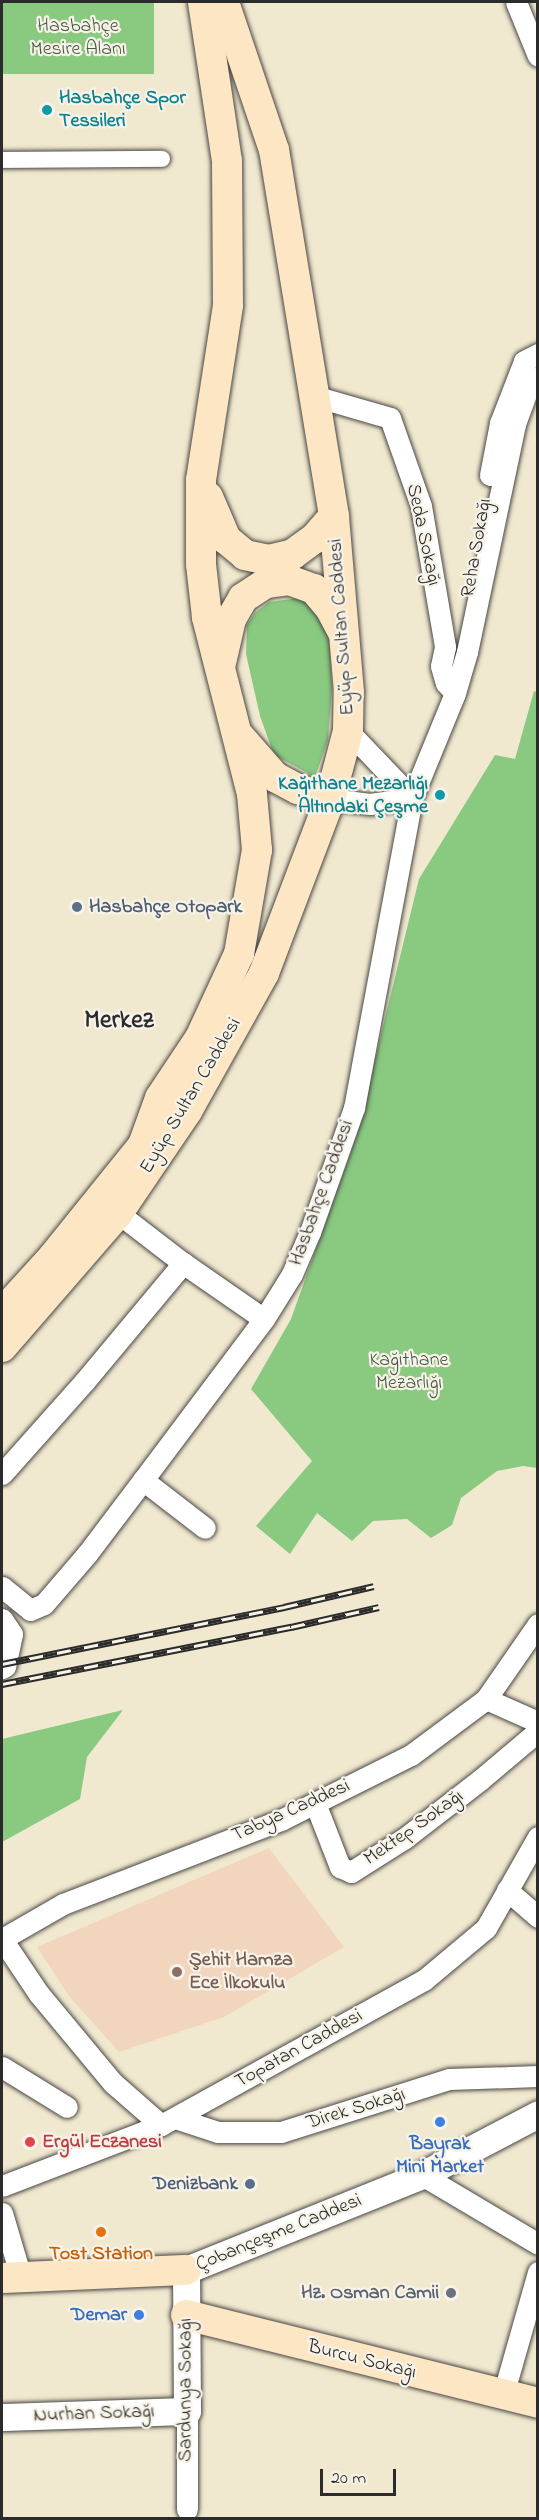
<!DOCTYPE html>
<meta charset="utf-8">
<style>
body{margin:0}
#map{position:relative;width:539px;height:2520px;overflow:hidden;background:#f0e8cf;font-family:"Indie Flower",sans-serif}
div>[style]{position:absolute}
.built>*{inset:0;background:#f1d5bd}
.green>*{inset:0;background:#89c980;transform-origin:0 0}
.roads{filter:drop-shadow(0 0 2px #494744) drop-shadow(0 0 2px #494744)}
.pedestrian>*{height:16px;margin:-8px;padding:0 8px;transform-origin:8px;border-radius:8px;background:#fff}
.minor>*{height:21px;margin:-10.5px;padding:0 10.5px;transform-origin:10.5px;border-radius:10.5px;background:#fff}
.tertiary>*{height:27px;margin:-13.5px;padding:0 13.5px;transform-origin:13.5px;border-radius:13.5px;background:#fff}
.secondary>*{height:30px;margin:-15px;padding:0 15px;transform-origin:15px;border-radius:15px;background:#fce6c4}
.rail>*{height:7px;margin-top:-3.5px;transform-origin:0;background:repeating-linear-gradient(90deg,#f7f3e8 0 14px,#2b2b2b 0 28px);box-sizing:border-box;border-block:2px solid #2b2b2b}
.dots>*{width:16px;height:16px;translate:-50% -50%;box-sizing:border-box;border:3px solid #f7f3e8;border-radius:50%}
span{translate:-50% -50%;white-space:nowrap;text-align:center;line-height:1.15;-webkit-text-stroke:4.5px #f7f3e8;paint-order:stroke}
.park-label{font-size:20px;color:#475a44}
.culture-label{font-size:20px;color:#0d838f;font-weight:700}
.left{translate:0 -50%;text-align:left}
.right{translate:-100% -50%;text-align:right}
.street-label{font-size:20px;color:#2b2b2b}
.service-label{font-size:20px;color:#4e5e75;font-weight:700}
.education-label{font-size:20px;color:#785e54;font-weight:700}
.health-label{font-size:20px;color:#be3a42;font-weight:700}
.shop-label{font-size:20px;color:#366cbe;font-weight:700}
.food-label{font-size:20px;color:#c56008;font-weight:700}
.worship-label{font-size:20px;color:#5b616d;font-weight:700}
.district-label{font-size:26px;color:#2b2b2b;font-weight:700}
.frame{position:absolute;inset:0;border:3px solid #2b2b2b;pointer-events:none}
.scale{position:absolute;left:320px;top:2469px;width:76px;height:27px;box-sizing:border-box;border:3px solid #2b2b2b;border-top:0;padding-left:8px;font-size:18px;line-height:21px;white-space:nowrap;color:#2b2b2b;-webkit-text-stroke:4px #f7f3e8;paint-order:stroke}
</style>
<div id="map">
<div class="built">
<div style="clip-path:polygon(269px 1848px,344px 1947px,224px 2017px,119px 2052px,69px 1996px,37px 1947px)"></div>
</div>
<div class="green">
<div style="left:2px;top:2px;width:152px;height:72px"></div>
<div style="clip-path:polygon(299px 598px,310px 605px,329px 634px,332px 687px,328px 740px,315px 777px,274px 755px,260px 716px,246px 654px,247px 625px,255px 613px,269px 602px)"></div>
<div style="clip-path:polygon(534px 691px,537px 692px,537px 1468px,523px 1466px,497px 1471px,461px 1498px,452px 1525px,431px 1538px,407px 1519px,373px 1521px,352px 1541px,317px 1513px,290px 1554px,256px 1526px,312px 1461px,251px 1389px,291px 1319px,356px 1137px,419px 879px,495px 755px,515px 759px)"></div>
<div style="clip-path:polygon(123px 1710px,87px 1757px,80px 1799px,2px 1842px,2px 1739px)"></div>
</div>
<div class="roads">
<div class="pedestrian">
<div style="left:2px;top:160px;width:160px;rotate:-0.4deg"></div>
</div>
<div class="minor">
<div style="left:516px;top:2px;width:58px;rotate:67.8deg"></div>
<div style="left:314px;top:396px;width:79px;rotate:16.1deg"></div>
<div style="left:390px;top:418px;width:93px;rotate:70.6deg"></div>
<div style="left:421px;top:506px;width:143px;rotate:80.3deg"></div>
<div style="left:445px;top:647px;width:19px;rotate:102deg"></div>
<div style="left:441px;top:666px;width:18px;rotate:74deg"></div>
<div style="left:446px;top:683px;width:13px;rotate:48deg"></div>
<div style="left:490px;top:475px;width:53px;rotate:-79.1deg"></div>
<div style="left:500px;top:423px;width:66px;rotate:-68.8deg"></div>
<div style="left:524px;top:361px;width:16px;rotate:-27deg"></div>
<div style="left:348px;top:731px;width:93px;rotate:46.3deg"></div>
<div style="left:330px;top:799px;width:40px;rotate:7.1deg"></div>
<div style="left:370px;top:804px;width:42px;rotate:-8.1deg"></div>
<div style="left:118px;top:1213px;width:82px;rotate:37.6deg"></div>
<div style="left:183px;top:1263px;width:98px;rotate:34.7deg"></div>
<div style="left:2px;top:1474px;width:123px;rotate:-48.3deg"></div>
<div style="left:84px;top:1382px;width:155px;rotate:-50.2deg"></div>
<div style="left:143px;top:1480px;width:78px;rotate:37.7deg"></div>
<div style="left:2px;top:1587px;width:36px;rotate:39deg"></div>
<div style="left:30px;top:1610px;width:15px;rotate:-23deg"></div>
<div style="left:44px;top:1604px;width:66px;rotate:-49.3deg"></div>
<div style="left:87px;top:1554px;width:93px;rotate:-52.9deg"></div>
<div style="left:143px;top:1480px;width:201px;rotate:-53.1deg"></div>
<div style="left:264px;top:1319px;width:53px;rotate:-58.1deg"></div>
<div style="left:292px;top:1274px;width:46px;rotate:-66.8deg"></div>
<div style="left:310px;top:1232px;width:132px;rotate:-70.5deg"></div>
<div style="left:354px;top:1108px;width:315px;rotate:-79.4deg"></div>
<div style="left:412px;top:798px;width:113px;rotate:-67.7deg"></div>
<div style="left:455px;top:693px;width:43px;rotate:-73.7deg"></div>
<div style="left:467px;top:652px;width:233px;rotate:-78.1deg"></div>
<div style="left:515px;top:424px;width:44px;rotate:-69.9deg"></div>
<div style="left:530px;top:383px;width:10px;rotate:-37deg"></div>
<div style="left:2px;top:1619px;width:18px;rotate:56deg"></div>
<div style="left:12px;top:1634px;width:33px;rotate:102deg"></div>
<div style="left:5px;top:1666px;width:4px;rotate:146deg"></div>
<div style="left:486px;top:1699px;width:57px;rotate:23.9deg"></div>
<div style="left:315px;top:1803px;width:69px;rotate:68.7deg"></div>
<div style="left:340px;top:1867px;width:12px;rotate:24deg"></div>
<div style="left:351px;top:1872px;width:64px;rotate:-32.2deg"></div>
<div style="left:405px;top:1838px;width:95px;rotate:-37.7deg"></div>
<div style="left:480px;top:1780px;width:76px;rotate:-40.2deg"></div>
<div style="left:507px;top:1890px;width:41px;rotate:41.1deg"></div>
<div style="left:2px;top:1939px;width:70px;rotate:-29.8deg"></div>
<div style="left:63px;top:1904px;width:234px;rotate:-21.1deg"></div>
<div style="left:281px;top:1820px;width:145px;rotate:-26.6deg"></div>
<div style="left:411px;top:1755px;width:94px;rotate:-36.7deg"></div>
<div style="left:486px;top:1699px;width:91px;rotate:-55.3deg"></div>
<div style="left:2px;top:1939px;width:66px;rotate:56.1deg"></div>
<div style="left:39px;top:1994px;width:116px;rotate:50.3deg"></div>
<div style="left:113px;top:2083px;width:64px;rotate:41.2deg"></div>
<div style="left:2px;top:2067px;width:76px;rotate:31.6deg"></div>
<div style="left:175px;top:2118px;width:45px;rotate:18deg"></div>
<div style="left:218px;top:2132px;width:63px"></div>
<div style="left:281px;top:2132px;width:176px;rotate:-17.5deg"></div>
<div style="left:449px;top:2079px;width:89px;rotate:-1.9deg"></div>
<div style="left:422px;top:2175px;width:135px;rotate:30.7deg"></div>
<div style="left:2px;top:2186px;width:170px;rotate:-21deg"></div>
<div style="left:161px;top:2125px;width:300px;rotate:-28.9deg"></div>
<div style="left:424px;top:1980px;width:81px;rotate:-40deg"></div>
<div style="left:486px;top:1928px;width:105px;rotate:-60.3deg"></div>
<div style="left:2px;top:2213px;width:67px;rotate:73.5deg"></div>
<div style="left:503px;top:2395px;width:128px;rotate:-74.1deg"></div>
<div style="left:187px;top:2509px;width:98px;rotate:-90deg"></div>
</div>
<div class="tertiary">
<div style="left:2px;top:2417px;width:185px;rotate:-1.9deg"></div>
<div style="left:187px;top:2411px;width:141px;rotate:-90.4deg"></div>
<div style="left:186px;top:2270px;width:254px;rotate:-21.9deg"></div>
<div style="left:422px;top:2175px;width:131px;rotate:-27.7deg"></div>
</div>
<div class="secondary">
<div style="left:208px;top:497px;width:46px;rotate:66.8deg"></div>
<div style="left:226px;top:539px;width:25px;rotate:40deg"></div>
<div style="left:245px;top:555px;width:24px;rotate:12deg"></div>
<div style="left:268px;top:560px;width:26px;rotate:-13deg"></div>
<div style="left:293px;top:554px;width:26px;rotate:-36deg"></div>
<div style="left:314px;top:539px;width:30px;rotate:-49deg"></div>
<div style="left:221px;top:663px;width:45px;rotate:-77.2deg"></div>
<div style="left:231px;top:619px;width:24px;rotate:-60deg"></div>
<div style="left:243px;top:598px;width:27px;rotate:-33deg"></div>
<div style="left:266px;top:583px;width:23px;rotate:-7deg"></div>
<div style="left:289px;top:580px;width:27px;rotate:20deg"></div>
<div style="left:314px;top:589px;width:25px;rotate:50deg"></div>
<div style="left:330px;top:608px;width:26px;rotate:62deg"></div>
<div style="left:239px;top:736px;width:55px;rotate:48.7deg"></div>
<div style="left:275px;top:777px;width:26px;rotate:28deg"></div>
<div style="left:298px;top:789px;width:34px;rotate:17deg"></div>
<div style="left:2px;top:1313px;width:76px;rotate:-47.7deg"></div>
<div style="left:53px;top:1257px;width:144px;rotate:-51.2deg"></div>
<div style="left:143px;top:1145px;width:50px;rotate:-70.1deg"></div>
<div style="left:160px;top:1098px;width:72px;rotate:-56.3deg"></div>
<div style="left:200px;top:1038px;width:93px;rotate:-65.1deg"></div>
<div style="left:239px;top:954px;width:106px;rotate:-80.2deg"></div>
<div style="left:257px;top:850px;width:56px;rotate:-95.1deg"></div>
<div style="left:252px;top:794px;width:183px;rotate:-104.3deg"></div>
<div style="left:207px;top:617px;width:53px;rotate:-96.5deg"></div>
<div style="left:201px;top:564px;width:84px;rotate:-90deg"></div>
<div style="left:201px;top:480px;width:177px;rotate:-81.2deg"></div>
<div style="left:228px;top:305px;width:144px;rotate:-90.4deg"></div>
<div style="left:227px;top:161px;width:161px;rotate:-98.6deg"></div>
<div style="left:2px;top:1347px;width:177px;rotate:-49.1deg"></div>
<div style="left:118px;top:1213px;width:123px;rotate:-55.9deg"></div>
<div style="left:187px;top:1111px;width:158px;rotate:-60.8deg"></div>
<div style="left:264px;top:973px;width:186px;rotate:-69.2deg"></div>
<div style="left:330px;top:799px;width:70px;rotate:-75.2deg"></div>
<div style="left:348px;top:731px;width:39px;rotate:-89deg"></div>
<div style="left:349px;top:692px;width:177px;rotate:-94.9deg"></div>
<div style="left:334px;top:516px;width:371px;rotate:-99.3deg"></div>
<div style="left:274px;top:150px;width:156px;rotate:-108.7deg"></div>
<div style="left:2px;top:2278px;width:184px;rotate:-2.5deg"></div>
<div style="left:186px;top:2315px;width:363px;rotate:14deg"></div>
</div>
</div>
<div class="rail">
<div style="left:2px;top:1664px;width:288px;rotate:-11.4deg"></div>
<div style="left:284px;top:1607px;width:92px;rotate:-13.1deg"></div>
<div style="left:2px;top:1684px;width:295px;rotate:-11.2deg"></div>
<div style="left:291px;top:1627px;width:90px;rotate:-12.8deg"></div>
</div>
<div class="dots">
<div style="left:47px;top:110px;background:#0f9aa8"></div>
<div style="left:440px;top:795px;background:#0f9aa8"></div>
<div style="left:77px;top:907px;background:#5c6f8a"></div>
<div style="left:177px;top:1972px;background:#8d6e63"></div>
<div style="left:440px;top:2122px;background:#3f7fe0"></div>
<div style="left:30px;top:2142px;background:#e0444e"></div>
<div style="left:250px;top:2184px;background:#5c6f8a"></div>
<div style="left:101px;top:2232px;background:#e8710a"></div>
<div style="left:451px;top:2293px;background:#6b7280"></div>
<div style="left:139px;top:2315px;background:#3f7fe0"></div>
</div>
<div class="park-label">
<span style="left:78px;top:38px">Hasbahçe<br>Mesire Alanı</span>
<span style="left:409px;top:1372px">Kağıthane<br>Mezarlığı</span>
</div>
<div class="culture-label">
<span class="left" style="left:59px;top:110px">Hasbahçe Spor<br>Tessileri</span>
<span class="right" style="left:428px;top:796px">Kağıthane Mezarlığı<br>Altındaki Çeşme</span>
</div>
<div class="street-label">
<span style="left:423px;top:535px;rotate:78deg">Seda Sokağı</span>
<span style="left:477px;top:548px;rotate:-80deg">Reha Sokağı</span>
<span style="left:342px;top:627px;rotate:-94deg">Eyüp Sultan Caddesi</span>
<span style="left:191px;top:1096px;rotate:-59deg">Eyüp Sultan Caddesi</span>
<span style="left:322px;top:1193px;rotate:-70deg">Hasbahçe Caddesi</span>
<span style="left:291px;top:1811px;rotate:-24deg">Tabya Caddesi</span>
<span style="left:414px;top:1828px;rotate:-35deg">Mektep Sokağı</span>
<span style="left:299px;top:2049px;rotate:-29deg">Topatan Caddesi</span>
<span style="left:356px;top:2109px;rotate:-17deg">Direk Sokağı</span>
<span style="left:279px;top:2233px;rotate:-22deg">Çobançeşme Caddesi</span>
<span style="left:362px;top:2360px;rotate:14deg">Burcu Sokağı</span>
<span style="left:186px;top:2390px;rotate:-90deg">Sardunya Sokağı</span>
<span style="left:94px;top:2414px;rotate:-2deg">Nurhan Sokağı</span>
</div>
<div class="service-label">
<span class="left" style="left:89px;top:907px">Hasbahçe Otopark</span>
<span class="right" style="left:238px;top:2184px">Denizbank</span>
</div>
<div class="education-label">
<span class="left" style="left:189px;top:1972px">Şehit Hamza<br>Ece İlkokulu</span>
</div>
<div class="health-label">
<span class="left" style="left:42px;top:2142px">Ergül Eczanesi</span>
</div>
<div class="shop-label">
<span style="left:440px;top:2156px">Bayrak<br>Mini Market</span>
<span class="right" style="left:127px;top:2315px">Demar</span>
</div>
<div class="food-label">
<span style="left:101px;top:2254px">Tost Station</span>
</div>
<div class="worship-label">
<span class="right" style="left:439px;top:2293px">Hz. Osman Camii</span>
</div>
<div class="district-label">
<span style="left:119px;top:1022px">Merkez</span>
</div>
<div class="frame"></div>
<div class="scale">20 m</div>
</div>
